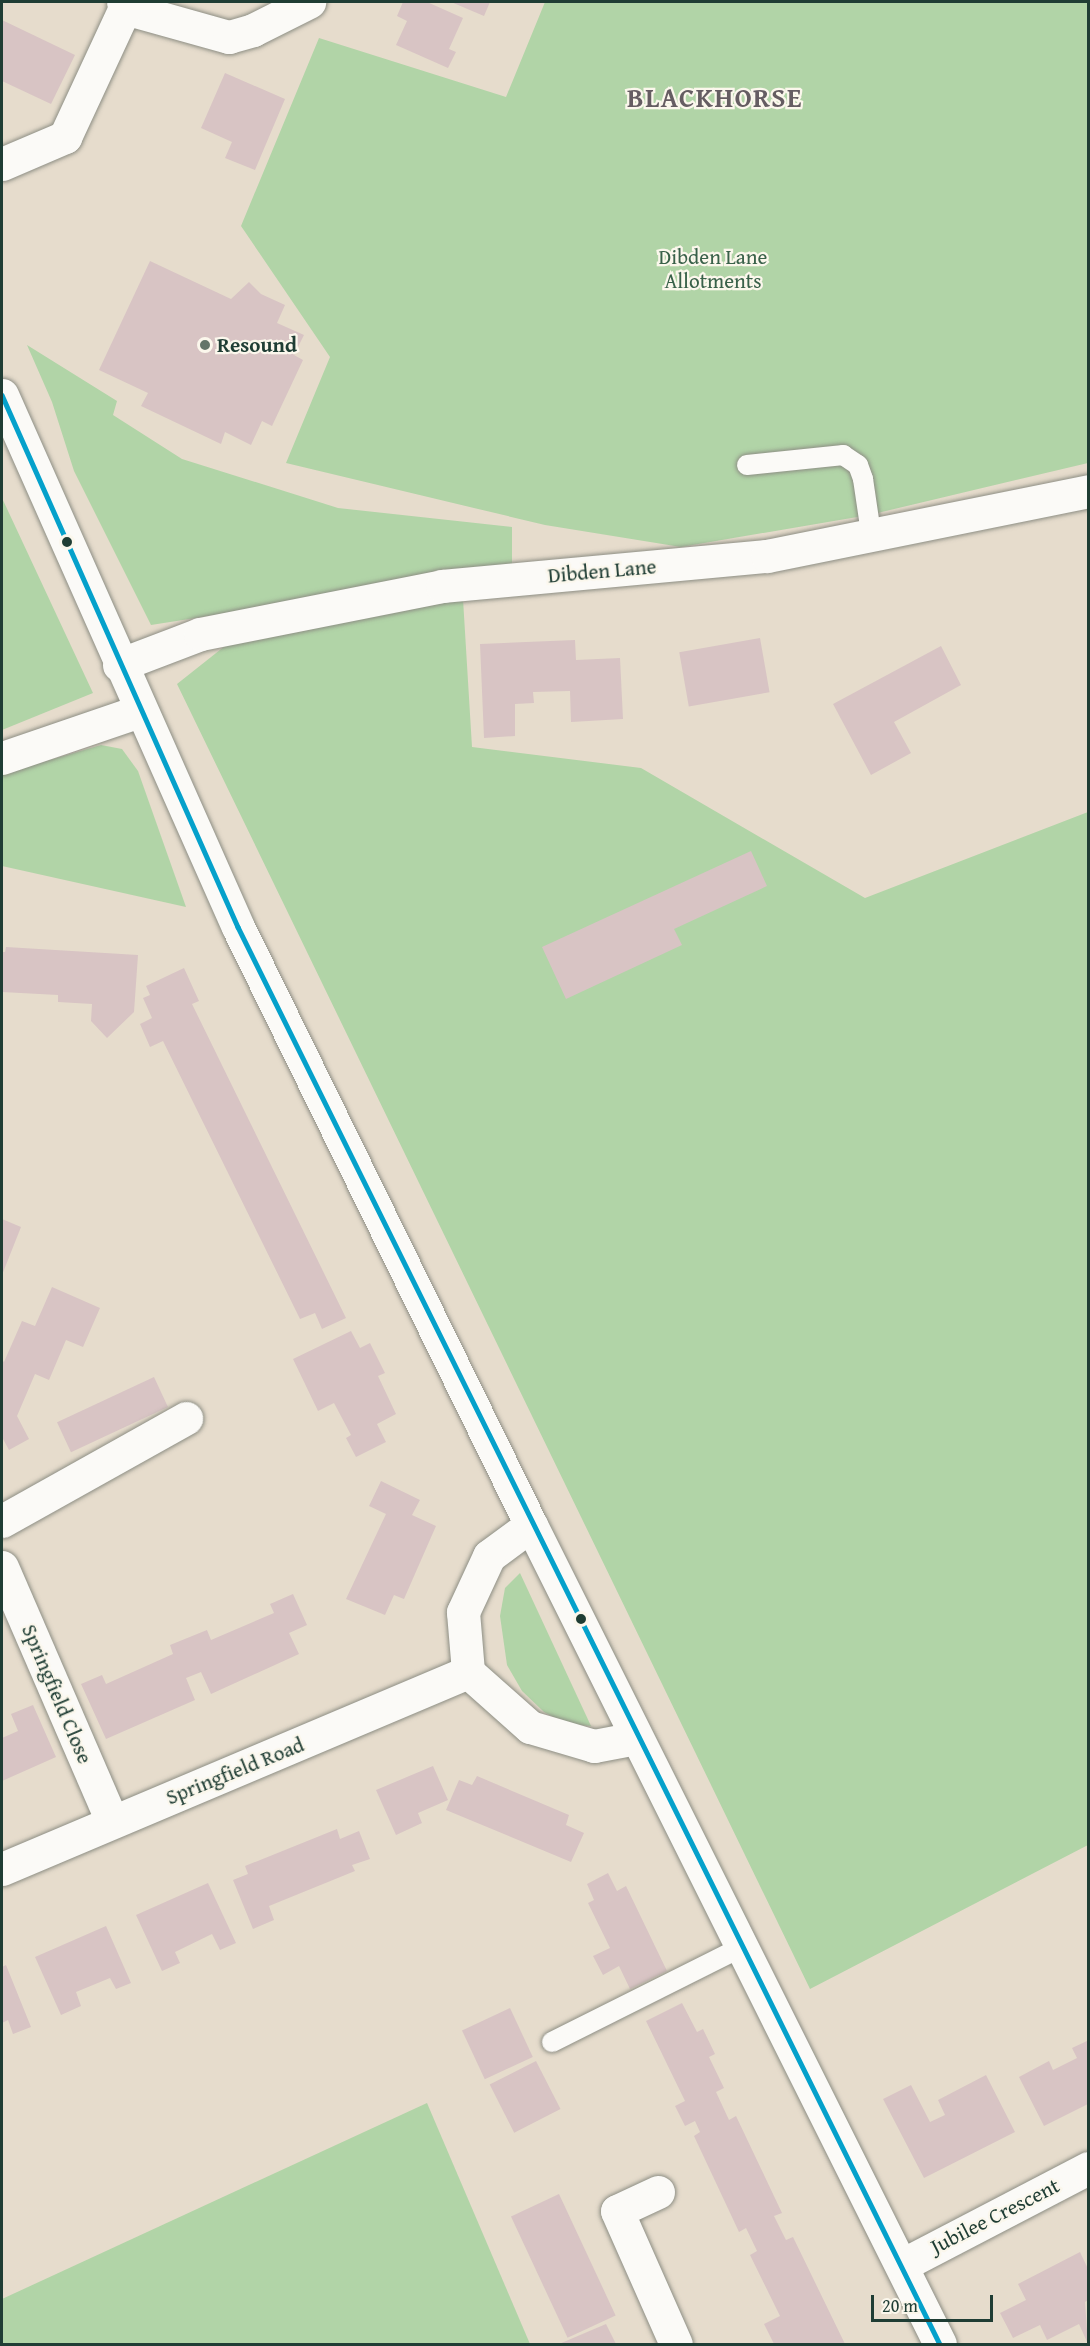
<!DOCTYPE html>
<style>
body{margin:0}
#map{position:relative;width:1090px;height:2346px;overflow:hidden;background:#e6dccc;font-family:"Gentium Book Plus",serif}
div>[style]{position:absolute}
.green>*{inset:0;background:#b1d4a7}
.building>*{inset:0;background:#d8c4c4;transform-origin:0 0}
.roads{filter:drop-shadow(0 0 2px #8d8e84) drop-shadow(0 0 2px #8d8e84)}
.lane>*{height:20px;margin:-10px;padding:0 10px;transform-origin:10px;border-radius:10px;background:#fbfaf7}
.street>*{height:33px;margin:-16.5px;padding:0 16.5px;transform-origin:16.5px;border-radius:16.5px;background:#fbfaf7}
.bus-1>*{height:4.5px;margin:-2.25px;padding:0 2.25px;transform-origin:2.25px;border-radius:2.25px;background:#05a1cb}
.dots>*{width:16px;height:16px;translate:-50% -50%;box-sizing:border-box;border:3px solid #fbf7ec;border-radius:50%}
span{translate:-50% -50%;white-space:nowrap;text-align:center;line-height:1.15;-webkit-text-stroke:4.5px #fbf7ec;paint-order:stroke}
.park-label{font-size:21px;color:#396149}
.poi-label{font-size:21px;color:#1f3d34;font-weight:700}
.left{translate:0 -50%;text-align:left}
.street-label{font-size:21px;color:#1f3d34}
.district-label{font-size:27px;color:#655d62;font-weight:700;letter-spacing:1.5px}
.frame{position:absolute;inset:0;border:3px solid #1f3d34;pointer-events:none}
.scale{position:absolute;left:871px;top:2295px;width:122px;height:27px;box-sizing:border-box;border:3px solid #1f3d34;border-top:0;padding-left:8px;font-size:18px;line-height:21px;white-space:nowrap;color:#1f3d34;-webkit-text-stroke:4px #fbf7ec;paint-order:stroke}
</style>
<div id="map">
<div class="green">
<div style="clip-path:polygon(545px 2px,1088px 2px,1088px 463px,869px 515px,681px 547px,545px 525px,286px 463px,330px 357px,241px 226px,319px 38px,506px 97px)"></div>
<div style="clip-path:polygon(27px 345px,117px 401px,113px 415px,182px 459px,338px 508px,512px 527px,512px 568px,151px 625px,74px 471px,52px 402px)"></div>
<div style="clip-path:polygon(2px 498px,93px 693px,2px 730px)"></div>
<div style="clip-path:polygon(463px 599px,472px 747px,641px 768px,865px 898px,1088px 812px,1088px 1845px,810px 1989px,177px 684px,230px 642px)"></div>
<div style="clip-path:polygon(101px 745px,122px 749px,138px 771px,186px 907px,2px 866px,2px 774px)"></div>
<div style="clip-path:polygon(520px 1573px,591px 1726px,566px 1724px,544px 1712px,522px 1691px,507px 1665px,500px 1616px,505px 1588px)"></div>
<div style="clip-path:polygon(427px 2103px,530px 2344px,2px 2344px,2px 2299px)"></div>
</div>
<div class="building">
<div style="clip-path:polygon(403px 2px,427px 2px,463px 18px,449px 49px,456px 52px,448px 68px,396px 45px,407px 21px,397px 16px)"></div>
<div style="clip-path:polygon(451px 2px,490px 2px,484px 16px)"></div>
<div style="clip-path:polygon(2px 20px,75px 55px,51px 104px,2px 81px)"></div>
<div style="clip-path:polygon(225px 73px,285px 99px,255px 170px,225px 158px,232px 142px,201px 128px)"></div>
<div style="clip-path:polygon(150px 261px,231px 299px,249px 282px,261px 294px,285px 305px,277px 323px,304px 335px,294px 355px,303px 360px,272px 426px,262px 421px,251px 445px,225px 432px,221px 444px,141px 406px,148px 393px,99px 370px)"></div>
<div style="left:760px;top:638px;width:55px;height:82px;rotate:80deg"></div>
<div style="clip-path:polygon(575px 640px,576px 660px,620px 658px,623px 719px,571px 722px,570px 691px,533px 692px,534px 703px,515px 704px,515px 736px,484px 738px,480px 644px)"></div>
<div style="clip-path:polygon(941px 646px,961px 685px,894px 722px,911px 753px,871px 775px,833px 704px)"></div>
<div style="clip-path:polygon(751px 851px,767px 886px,674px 929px,682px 945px,566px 999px,542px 947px)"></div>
<div style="clip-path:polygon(6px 947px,138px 955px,134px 1012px,107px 1038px,91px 1021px,92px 1004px,58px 1002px,58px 995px,2px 992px,2px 952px,5px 952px)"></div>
<div style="clip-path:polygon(184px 968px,199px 1001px,192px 1004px,346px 1318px,322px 1329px,315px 1313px,300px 1319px,163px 1041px,150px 1047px,140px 1024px,152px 1018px,143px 998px,150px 995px,146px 986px)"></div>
<div style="clip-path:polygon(2px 1219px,21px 1227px,2px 1275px)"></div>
<div style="clip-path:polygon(52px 1287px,100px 1308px,83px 1347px,66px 1340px,49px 1380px,35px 1374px,17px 1416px,29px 1439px,9px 1450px,2px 1437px,2px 1360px,4px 1362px,22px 1321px,35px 1326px)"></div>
<div style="clip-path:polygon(351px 1331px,360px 1348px,370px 1343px,385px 1373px,378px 1376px,396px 1414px,377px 1424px,386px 1442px,356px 1457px,346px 1438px,351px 1435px,334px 1403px,318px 1411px,293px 1359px)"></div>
<div style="left:154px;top:1377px;width:33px;height:107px;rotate:65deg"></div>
<div style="clip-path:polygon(381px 1481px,420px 1500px,412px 1515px,436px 1526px,404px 1599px,394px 1595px,385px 1615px,346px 1599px,386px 1514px,369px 1506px)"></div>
<div style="clip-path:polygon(293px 1594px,307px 1625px,289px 1633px,299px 1654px,211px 1694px,201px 1672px,186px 1678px,195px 1700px,106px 1739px,81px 1684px,102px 1675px,106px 1684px,173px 1654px,170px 1645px,207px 1630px,211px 1640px,274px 1613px,270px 1604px)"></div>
<div style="clip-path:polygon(33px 1705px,56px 1757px,2px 1781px,2px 1738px,18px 1731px,11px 1714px)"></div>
<div style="clip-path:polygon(433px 1766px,448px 1800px,418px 1813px,422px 1823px,396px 1835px,376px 1790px)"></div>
<div style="clip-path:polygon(477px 1776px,569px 1815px,566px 1825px,584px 1833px,571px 1862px,446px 1810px,459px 1780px,472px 1785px)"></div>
<div style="clip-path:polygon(337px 1829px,340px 1839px,359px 1831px,370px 1859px,352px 1865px,355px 1871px,269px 1906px,274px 1920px,253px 1929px,233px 1880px,248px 1874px,245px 1866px)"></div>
<div style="clip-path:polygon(608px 1873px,617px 1891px,626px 1886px,667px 1971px,630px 1989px,619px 1966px,603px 1975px,593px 1956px,610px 1948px,588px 1903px,594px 1900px,587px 1884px)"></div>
<div style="clip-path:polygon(208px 1883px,236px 1943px,220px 1950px,212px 1934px,175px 1952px,180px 1963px,162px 1971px,136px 1915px)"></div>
<div style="clip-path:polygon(106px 1926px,131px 1983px,116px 1989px,110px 1978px,76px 1992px,81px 2006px,61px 2015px,35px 1957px)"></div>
<div style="clip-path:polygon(6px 1965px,31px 2027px,13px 2034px,8px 2020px,2px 2023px,2px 1967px)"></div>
<div style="clip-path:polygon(682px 2003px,697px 2032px,703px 2029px,715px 2054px,709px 2057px,724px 2088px,716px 2092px,729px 2120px,736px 2116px,782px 2213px,774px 2216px,786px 2240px,793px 2237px,845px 2344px,774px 2344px,764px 2324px,780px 2316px,750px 2255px,757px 2251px,746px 2228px,739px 2232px,694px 2136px,700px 2132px,695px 2121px,685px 2126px,675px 2106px,685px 2101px,646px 2021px)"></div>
<div style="left:510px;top:2008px;width:54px;height:53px;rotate:65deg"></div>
<div style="clip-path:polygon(1087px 2041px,1088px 2104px,1044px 2126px,1019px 2077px,1049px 2061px,1053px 2070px,1077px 2058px,1072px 2048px)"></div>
<div style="left:536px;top:2061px;width:54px;height:52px;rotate:63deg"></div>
<div style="clip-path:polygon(986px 2075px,1015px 2132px,924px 2178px,883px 2099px,911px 2085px,930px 2122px,945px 2115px,938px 2100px)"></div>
<div style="left:559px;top:2194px;width:134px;height:53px;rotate:65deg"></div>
<div style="clip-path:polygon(1080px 2252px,1088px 2269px,1088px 2300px,1085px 2302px,1088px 2344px,1079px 2324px,1047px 2340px,1040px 2325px,1013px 2338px,1000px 2313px,1026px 2300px,1018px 2284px)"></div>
<div style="clip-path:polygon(606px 2324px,616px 2344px,559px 2344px)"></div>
</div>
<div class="roads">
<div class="lane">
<div style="left:747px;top:465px;width:97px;rotate:-5.9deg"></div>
<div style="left:843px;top:455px;width:18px;rotate:34deg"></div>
<div style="left:858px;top:465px;width:15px;rotate:70deg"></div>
<div style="left:863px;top:479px;width:55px;rotate:81.6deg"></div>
<div style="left:552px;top:2042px;width:212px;rotate:-26.6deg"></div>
</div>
<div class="street">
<div style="left:125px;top:8px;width:108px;rotate:15.6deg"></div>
<div style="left:229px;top:37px;width:25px;rotate:-16deg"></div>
<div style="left:253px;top:30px;width:63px;rotate:-26.6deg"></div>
<div style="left:2px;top:164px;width:69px;rotate:-23.2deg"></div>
<div style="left:65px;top:137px;width:142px;rotate:-65.1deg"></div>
<div style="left:125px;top:8px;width:6px;rotate:-108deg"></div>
<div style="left:2px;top:395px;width:582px;rotate:66.08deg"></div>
<div style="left:238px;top:927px;width:666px;rotate:63.9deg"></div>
<div style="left:531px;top:1525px;width:915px;rotate:63.46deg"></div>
<div style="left:119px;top:665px;width:87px;rotate:-20.9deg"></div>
<div style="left:200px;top:634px;width:247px;rotate:-11.2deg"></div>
<div style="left:442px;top:586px;width:326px;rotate:-5.3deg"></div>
<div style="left:767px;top:556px;width:328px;rotate:-11.4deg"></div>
<div style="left:2px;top:758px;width:145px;rotate:-18.9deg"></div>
<div style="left:2px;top:1521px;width:211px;rotate:-29.2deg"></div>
<div style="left:531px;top:1525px;width:52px;rotate:143.6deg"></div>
<div style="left:489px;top:1556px;width:62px;rotate:114.9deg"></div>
<div style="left:463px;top:1612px;width:60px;rotate:85.2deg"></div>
<div style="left:468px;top:1672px;width:83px;rotate:41.6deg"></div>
<div style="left:530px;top:1727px;width:67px;rotate:16.5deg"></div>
<div style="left:594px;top:1746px;width:43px;rotate:-10.8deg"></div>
<div style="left:2px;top:1567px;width:277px;rotate:66.6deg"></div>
<div style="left:2px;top:1869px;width:506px;rotate:-22.92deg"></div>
<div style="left:658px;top:2192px;width:45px;rotate:155.1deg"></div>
<div style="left:617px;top:2211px;width:145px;rotate:66.1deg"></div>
<div style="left:902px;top:2265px;width:210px;rotate:-27.5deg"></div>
</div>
</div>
<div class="bus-1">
<div style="left:2px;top:395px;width:582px;rotate:66.08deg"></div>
<div style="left:238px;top:927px;width:1581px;rotate:63.65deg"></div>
</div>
<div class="dots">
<div style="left:205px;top:345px;background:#657569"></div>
<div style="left:67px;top:542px;background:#1f3d34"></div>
<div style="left:581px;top:1619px;background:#1f3d34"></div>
</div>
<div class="park-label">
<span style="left:713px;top:269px">Dibden Lane<br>Allotments</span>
</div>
<div class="poi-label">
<span class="left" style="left:217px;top:345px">Resound</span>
</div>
<div class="street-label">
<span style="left:602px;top:571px;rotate:-5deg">Dibden Lane</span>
<span style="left:57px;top:1694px;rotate:67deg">Springfield Close</span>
<span style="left:235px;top:1771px;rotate:-22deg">Springfield Road</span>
<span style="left:995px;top:2216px;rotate:-27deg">Jubilee Crescent</span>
</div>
<div class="district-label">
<span style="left:715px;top:98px">BLACKHORSE</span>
</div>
<div class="frame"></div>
<div class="scale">20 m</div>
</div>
